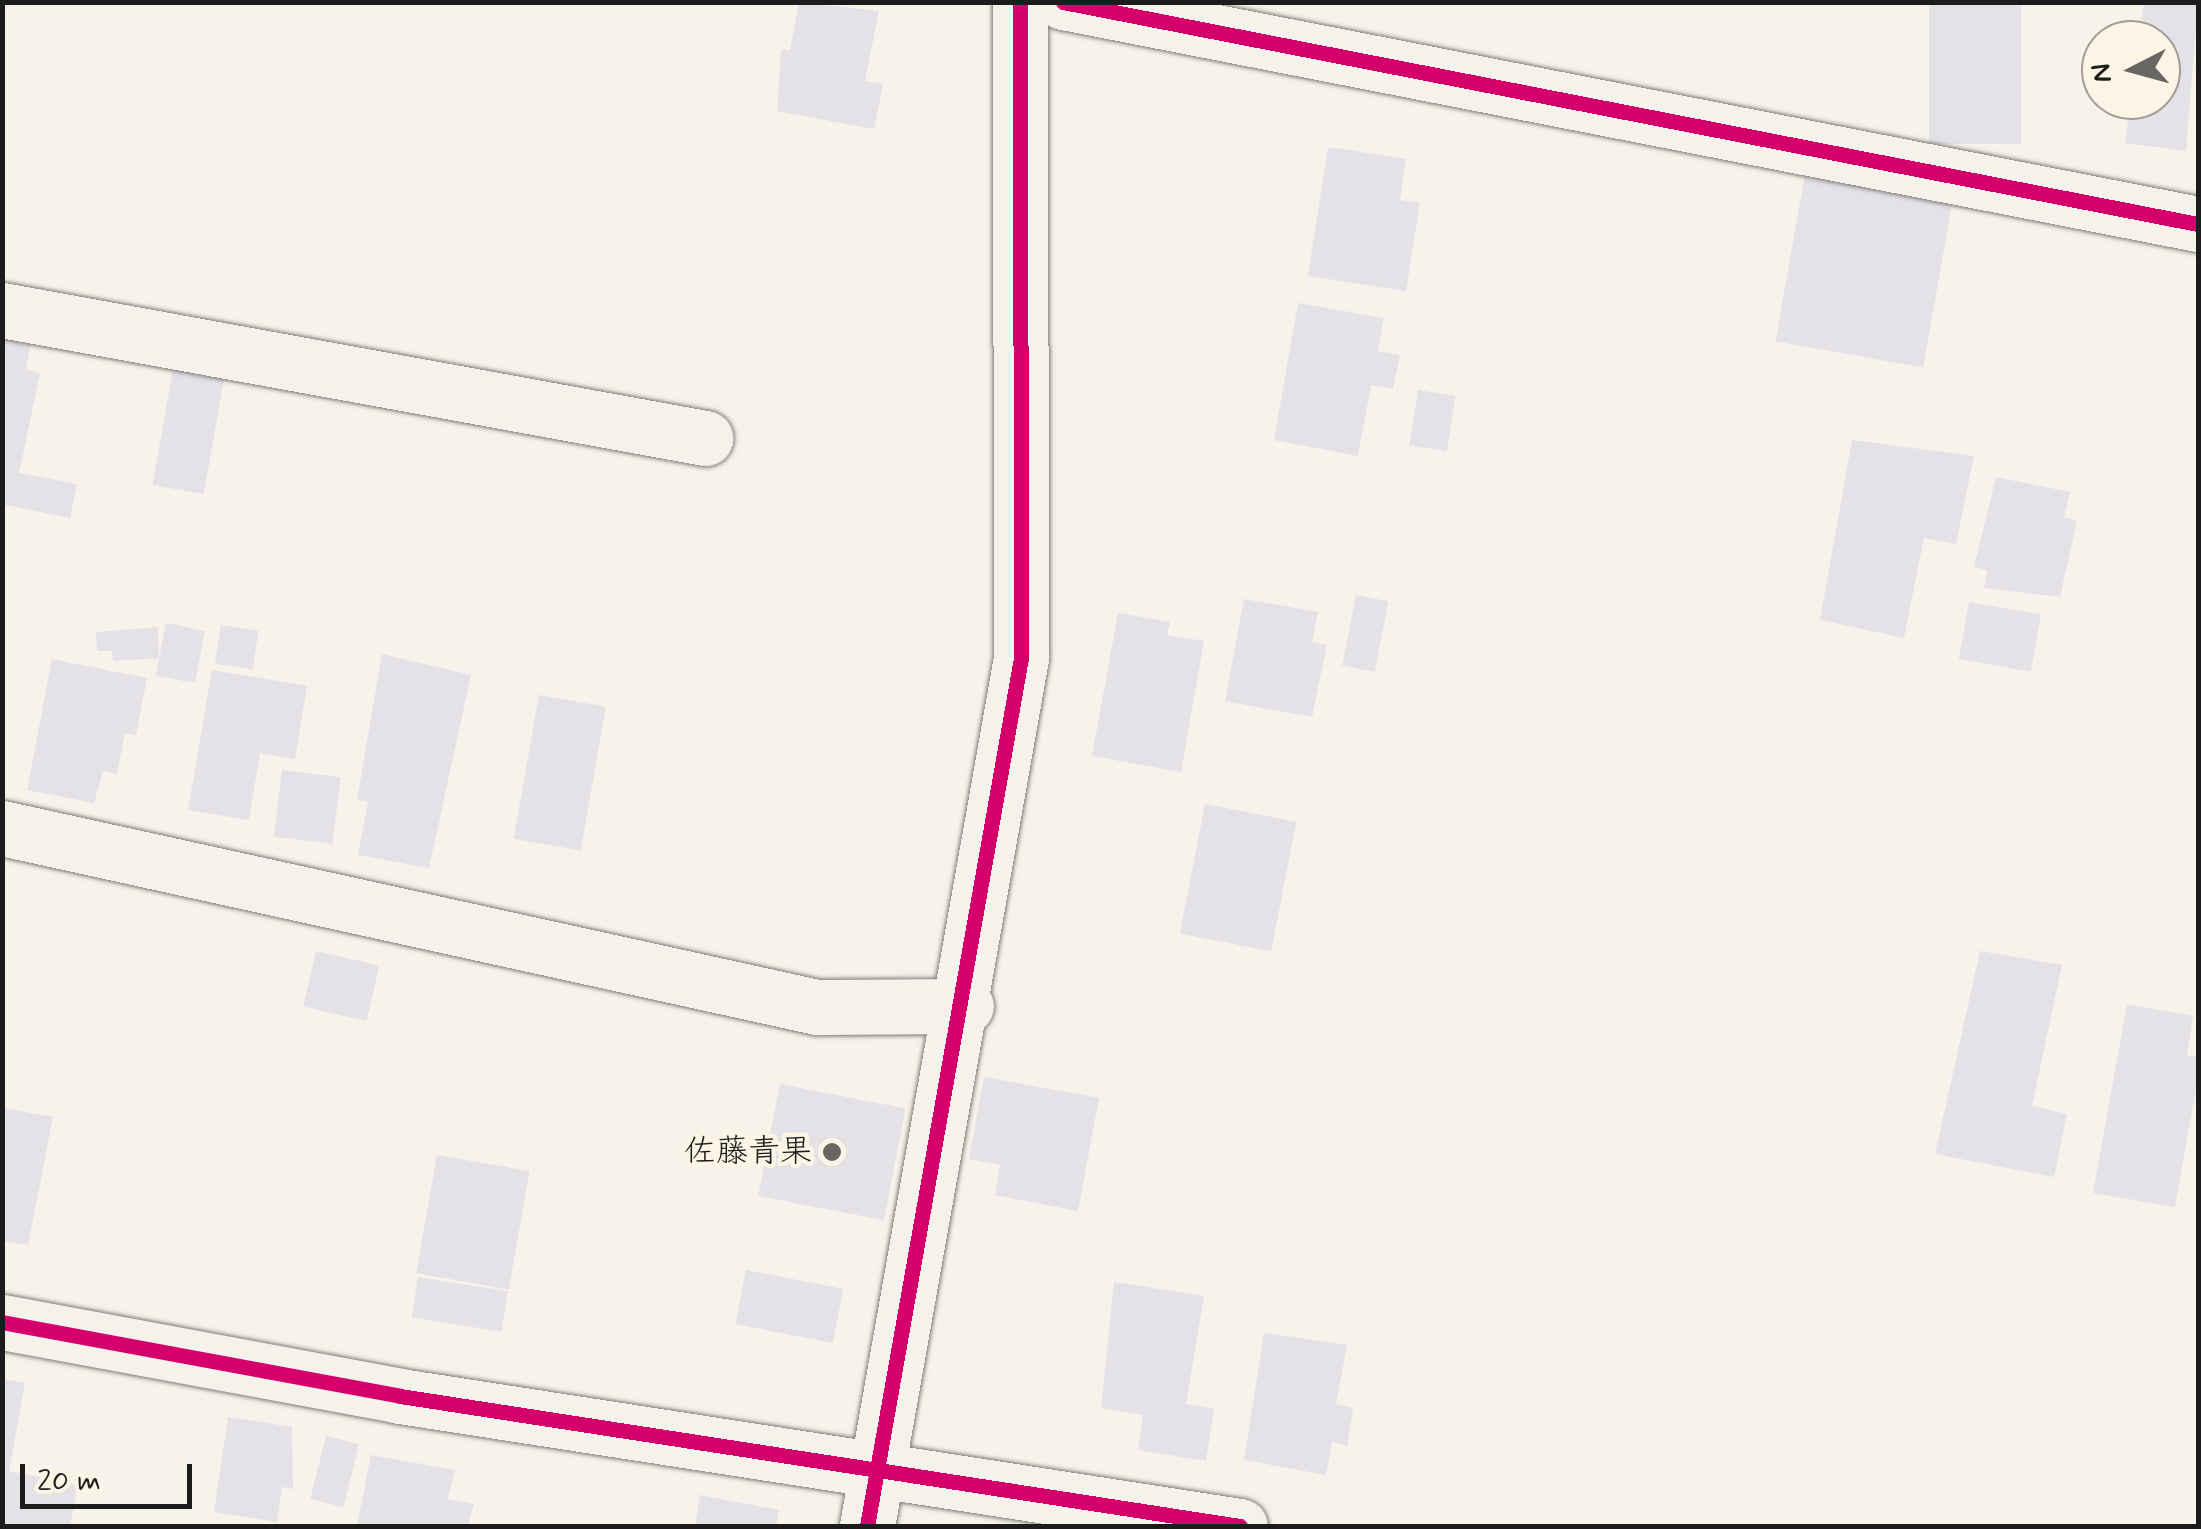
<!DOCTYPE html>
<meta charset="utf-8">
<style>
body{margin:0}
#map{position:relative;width:2201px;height:1529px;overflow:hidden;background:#f7f3ea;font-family:Mynerve,"Klee One",sans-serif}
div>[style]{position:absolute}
.building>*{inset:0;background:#e4e1e7;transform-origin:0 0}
.roads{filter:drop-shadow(0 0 2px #7f7d79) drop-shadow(0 0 2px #7f7d79)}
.minor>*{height:55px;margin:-27.5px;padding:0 27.5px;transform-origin:27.5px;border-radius:27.5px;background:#f5f2ec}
.cycleway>*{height:15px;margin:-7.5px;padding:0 7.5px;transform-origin:7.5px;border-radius:7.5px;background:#d6006c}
.dots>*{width:28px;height:28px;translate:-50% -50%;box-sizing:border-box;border:5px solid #fcf5e5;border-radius:50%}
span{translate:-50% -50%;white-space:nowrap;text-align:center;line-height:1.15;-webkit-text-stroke:9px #fcf5e5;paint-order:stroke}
.poi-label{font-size:32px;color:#1c1c1c}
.right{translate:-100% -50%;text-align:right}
.frame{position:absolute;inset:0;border:5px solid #1c1c1c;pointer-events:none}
.north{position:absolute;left:2081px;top:20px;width:100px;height:100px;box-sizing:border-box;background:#fcf5e5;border:2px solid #a29e95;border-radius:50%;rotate:264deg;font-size:28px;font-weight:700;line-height:40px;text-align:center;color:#1c1c1c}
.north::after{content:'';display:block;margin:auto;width:35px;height:45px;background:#696764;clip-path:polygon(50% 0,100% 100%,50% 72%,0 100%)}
.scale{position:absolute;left:20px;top:1464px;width:172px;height:45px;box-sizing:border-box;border:5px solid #1c1c1c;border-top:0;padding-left:12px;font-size:30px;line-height:35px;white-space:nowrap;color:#1c1c1c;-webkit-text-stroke:8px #fcf5e5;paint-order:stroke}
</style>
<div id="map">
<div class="building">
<div style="clip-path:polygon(799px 2px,879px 11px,865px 81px,883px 84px,874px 129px,777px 111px,781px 49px,790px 50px)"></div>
<div style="left:1929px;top:2px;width:92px;height:142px"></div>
<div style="clip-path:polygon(2144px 2px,2198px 2px,2186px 151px,2125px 143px,2131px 100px,2161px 100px,2161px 40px,2139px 40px)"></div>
<div style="clip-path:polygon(1328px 147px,1406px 159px,1400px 200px,1420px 203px,1406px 291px,1308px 276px)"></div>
<div style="left:1805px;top:174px;width:150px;height:170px;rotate:10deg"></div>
<div style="clip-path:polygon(1298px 303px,1384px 318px,1378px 351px,1400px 355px,1393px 389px,1371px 385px,1358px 456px,1274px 440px)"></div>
<div style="clip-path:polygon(2px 331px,32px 336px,26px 369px,40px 374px,19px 473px,77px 484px,70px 518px,2px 504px)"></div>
<div style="left:176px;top:352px;width:52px;height:135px;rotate:10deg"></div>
<div style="left:1418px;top:390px;width:38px;height:56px;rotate:9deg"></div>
<div style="clip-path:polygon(1852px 440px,1974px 456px,1956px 544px,1924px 538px,1904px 638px,1820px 620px)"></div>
<div style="clip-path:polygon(1996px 477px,2070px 492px,2064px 517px,2077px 521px,2060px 597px,1984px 588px,1987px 570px,1974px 567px)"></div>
<div style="left:1356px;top:595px;width:33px;height:72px;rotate:11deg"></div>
<div style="clip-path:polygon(1244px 599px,1318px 612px,1312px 642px,1327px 645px,1312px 717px,1225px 701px)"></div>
<div style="left:1969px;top:602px;width:73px;height:58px;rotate:10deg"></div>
<div style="clip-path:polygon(1118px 613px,1170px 622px,1167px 635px,1204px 641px,1181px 772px,1092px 756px)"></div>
<div style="clip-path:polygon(166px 623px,205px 631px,195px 683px,156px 676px,159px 658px,113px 661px,112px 651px,97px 651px,96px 632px,158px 627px,159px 658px)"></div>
<div style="left:221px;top:625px;width:38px;height:39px;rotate:9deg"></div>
<div style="clip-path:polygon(382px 654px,471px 675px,429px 868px,358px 855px,368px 802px,357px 800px)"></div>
<div style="clip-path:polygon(52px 659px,147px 678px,136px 735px,125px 733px,117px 774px,103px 771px,94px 803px,27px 790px)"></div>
<div style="clip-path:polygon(212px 670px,307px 686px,295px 759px,260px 753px,249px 820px,188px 810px)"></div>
<div style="left:539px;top:695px;width:68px;height:146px;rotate:10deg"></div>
<div style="left:282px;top:770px;width:59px;height:67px;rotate:7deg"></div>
<div style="left:1205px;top:804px;width:93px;height:132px;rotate:11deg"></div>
<div style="left:316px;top:951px;width:65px;height:57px;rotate:13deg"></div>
<div style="clip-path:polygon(1980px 951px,2062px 965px,2032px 1106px,2067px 1114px,2054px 1177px,1935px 1154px)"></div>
<div style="clip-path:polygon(2127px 1004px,2193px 1016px,2187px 1055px,2198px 1057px,2198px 1077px,2175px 1207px,2093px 1193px)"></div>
<div style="clip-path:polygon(984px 1077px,1099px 1098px,1078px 1211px,995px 1195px,1000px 1165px,969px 1159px)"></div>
<div style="left:780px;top:1084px;width:128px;height:114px;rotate:11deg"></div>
<div style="clip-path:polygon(2px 1108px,53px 1117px,28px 1245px,2px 1241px)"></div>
<div style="left:437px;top:1155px;width:94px;height:120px;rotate:10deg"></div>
<div style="left:746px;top:1270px;width:99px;height:55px;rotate:11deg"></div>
<div style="left:418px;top:1277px;width:91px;height:41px;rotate:9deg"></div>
<div style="clip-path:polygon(1114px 1282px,1204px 1296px,1186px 1404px,1214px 1409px,1206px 1461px,1138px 1450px,1143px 1415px,1101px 1408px)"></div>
<div style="clip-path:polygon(1264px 1333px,1347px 1345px,1336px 1404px,1353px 1408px,1347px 1446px,1332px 1442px,1326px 1475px,1244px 1460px)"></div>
<div style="clip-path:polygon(2px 1379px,25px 1383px,9px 1471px,78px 1485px,70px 1526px,2px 1526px)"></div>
<div style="clip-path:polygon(228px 1417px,292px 1427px,293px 1489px,282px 1487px,277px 1522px,214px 1512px)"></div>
<div style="left:326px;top:1436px;width:34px;height:65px;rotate:14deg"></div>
<div style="clip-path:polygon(371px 1455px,455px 1470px,448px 1499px,474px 1504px,468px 1526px,357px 1526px)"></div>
<div style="clip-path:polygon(700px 1495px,779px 1510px,776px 1526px,695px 1526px)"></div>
</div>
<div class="roads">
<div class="minor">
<div style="left:1063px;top:2px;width:1157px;rotate:11.07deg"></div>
<div style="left:2px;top:310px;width:715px;rotate:10.32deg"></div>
<div style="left:2px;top:828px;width:834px;rotate:12.39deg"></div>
<div style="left:817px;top:1007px;width:149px;rotate:-0.4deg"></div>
<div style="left:2px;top:1322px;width:405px;rotate:10.5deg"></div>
<div style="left:400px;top:1396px;width:850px;rotate:8.8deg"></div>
<div style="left:867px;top:1526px;width:882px;rotate:-79.94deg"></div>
<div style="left:1021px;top:658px;width:656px;rotate:-90.09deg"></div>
</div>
</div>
<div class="cycleway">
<div style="left:1063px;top:2px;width:1157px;rotate:11.07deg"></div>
<div style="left:2px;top:1322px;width:405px;rotate:10.5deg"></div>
<div style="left:400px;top:1396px;width:850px;rotate:8.8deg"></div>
<div style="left:867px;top:1526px;width:882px;rotate:-79.94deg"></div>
<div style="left:1021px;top:658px;width:656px;rotate:-90.09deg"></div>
</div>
<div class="dots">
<div style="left:832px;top:1152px;background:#696764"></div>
</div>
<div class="poi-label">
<span class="right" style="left:812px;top:1152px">佐藤青果</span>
</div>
<div class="frame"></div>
<div class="north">N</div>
<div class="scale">20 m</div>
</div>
